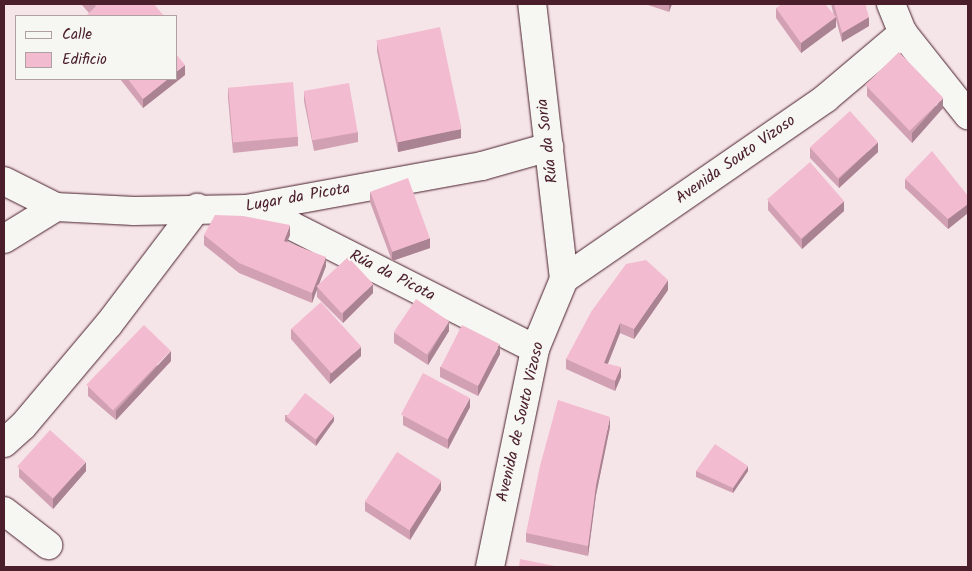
<!DOCTYPE html>
<meta charset="utf-8">
<style>
body{margin:0}
#map{position:relative;width:972px;height:571px;overflow:hidden;background:#f5e4e8;font-family:Kalam,sans-serif}
div>[style]{position:absolute}
.roads{filter:drop-shadow(0 0 1px #4a1f2b) drop-shadow(0 0 1px #4a1f2b)}
.minor>*{height:28px;margin:-14px;padding:0 14px;transform-origin:14px;border-radius:14px;background:#f6f6f2}
.wall>*{inset:0;background:#d1a1b3}
.shaded-wall>*{inset:0;background:#aa8392}
.building>*{inset:0;background:#f3bbd0;transform-origin:0 0}
span{translate:-50% -50%;white-space:nowrap;text-align:center;line-height:1.15;-webkit-text-stroke:4.5px #f6f6f2;paint-order:stroke}
.street-label{font-size:16px;color:#4a1f2b}
.frame{position:absolute;inset:0;border:5px solid #4a1f2b;pointer-events:none}
.legend{position:absolute;left:15px;top:15px;width:162px;height:65px;box-sizing:border-box;background:#f6f6f2;border:1px solid #b1a0a2;margin:0;padding:6px 9px;list-style:none;font-size:15px;color:#4a1f2b}
.legend li{display:flex;align-items:center;gap:10px;height:25px}
.legend b{width:25px;border:1px solid #b1a0a2}
</style>
<div id="map">
<div class="roads">
<div class="minor">
<div style="left:891px;top:4px;width:31px;rotate:68deg"></div>
<div style="left:903px;top:33px;width:105px;rotate:51.6deg"></div>
<div style="left:4px;top:181px;width:58px;rotate:26.6deg"></div>
<div style="left:247px;top:209px;width:48px;rotate:20.7deg"></div>
<div style="left:292px;top:226px;width:272px;rotate:26.8deg"></div>
<div style="left:4px;top:239px;width:61px;rotate:-31.6deg"></div>
<div style="left:56px;top:207px;width:78px;rotate:2.9deg"></div>
<div style="left:134px;top:211px;width:112px;rotate:-1deg"></div>
<div style="left:246px;top:209px;width:240px;rotate:-10.3deg"></div>
<div style="left:482px;top:166px;width:70px;rotate:-15.8deg"></div>
<div style="left:564px;top:279px;width:318px;rotate:-34.6deg"></div>
<div style="left:826px;top:98px;width:101px;rotate:-40.2deg"></div>
<div style="left:4px;top:443px;width:25px;rotate:-42deg"></div>
<div style="left:23px;top:426px;width:133px;rotate:-49.9deg"></div>
<div style="left:109px;top:324px;width:146px;rotate:-52.8deg"></div>
<div style="left:4px;top:511px;width:56px;rotate:37.7deg"></div>
<div style="left:490px;top:567px;width:223px;rotate:-78.3deg"></div>
<div style="left:535px;top:349px;width:76px;rotate:-67.5deg"></div>
<div style="left:564px;top:279px;width:277px;rotate:-96.6deg"></div>
</div>
</div>
<div class="wall">
<div style="clip-path:polygon(81px 4px,154px 4px,89px 13px)"></div>
<div style="clip-path:polygon(645px 4px,672px 4px,669px 12px)"></div>
<div style="clip-path:polygon(831px 4px,865px 4px,869px 26px,842px 42px,836px 20px,836px 27px,801px 53px,776px 18px,776px 8px,834px 16px)"></div>
<div style="clip-path:polygon(377px 41px,461px 138px,398px 152px,377px 51px)"></div>
<div style="clip-path:polygon(185px 75px,143px 108px,120px 79px,176px 79px)"></div>
<div style="clip-path:polygon(867px 86px,943px 108px,912px 143px,867px 96px)"></div>
<div style="clip-path:polygon(228px 88px,298px 137px,298px 146px,233px 153px,228px 98px)"></div>
<div style="clip-path:polygon(304px 91px,358px 132px,358px 142px,314px 151px,304px 101px)"></div>
<div style="clip-path:polygon(810px 148px,878px 152px,839px 188px,810px 158px)"></div>
<div style="clip-path:polygon(905px 179px,968px 196px,968px 213px,948px 229px,905px 188px)"></div>
<div style="clip-path:polygon(370px 192px,430px 248px,392px 261px,370px 202px)"></div>
<div style="clip-path:polygon(768px 200px,844px 211px,802px 249px,768px 210px)"></div>
<div style="clip-path:polygon(204px 235px,290px 235px,287px 242px,326px 266px,318px 286px,373px 293px,343px 323px,317px 297px,317px 289px,312px 303px,239px 273px,204px 245px)"></div>
<div style="clip-path:polygon(668px 290px,634px 339px,620px 333px,608px 364px,621px 377px,615px 391px,566px 369px,566px 359px)"></div>
<div style="clip-path:polygon(291px 329px,361px 356px,330px 384px,291px 339px)"></div>
<div style="clip-path:polygon(449px 331px,428px 365px,394px 343px,394px 333px)"></div>
<div style="clip-path:polygon(500px 354px,478px 396px,440px 377px,440px 367px)"></div>
<div style="clip-path:polygon(171px 361px,116px 420px,88px 396px,88px 386px)"></div>
<div style="clip-path:polygon(470px 407px,448px 449px,403px 425px,403px 416px)"></div>
<div style="clip-path:polygon(285px 415px,334px 421px,316px 446px,285px 421px)"></div>
<div style="clip-path:polygon(610px 427px,596px 495px,588px 556px,526px 542px,526px 533px)"></div>
<div style="clip-path:polygon(19px 468px,86px 471px,53px 509px,19px 477px)"></div>
<div style="clip-path:polygon(696px 471px,748px 471px,733px 493px,696px 477px)"></div>
<div style="clip-path:polygon(441px 490px,410px 540px,365px 511px,365px 501px)"></div>
</div>
<div class="shaded-wall">
<div style="clip-path:polygon(669px 4px,672px 4px,669px 12px)"></div>
<div style="clip-path:polygon(836px 17px,836px 27px,801px 53px,801px 43px)"></div>
<div style="clip-path:polygon(869px 17px,869px 26px,842px 42px,842px 33px)"></div>
<div style="clip-path:polygon(185px 65px,185px 75px,143px 108px,143px 99px,168px 79px,176px 79px,176px 72px)"></div>
<div style="clip-path:polygon(943px 98px,943px 108px,912px 143px,912px 133px)"></div>
<div style="clip-path:polygon(461px 129px,461px 138px,398px 152px,398px 142px)"></div>
<div style="clip-path:polygon(878px 142px,878px 152px,839px 188px,839px 179px)"></div>
<div style="clip-path:polygon(844px 201px,844px 211px,802px 249px,802px 239px)"></div>
<div style="clip-path:polygon(968px 204px,968px 213px,948px 229px,948px 219px)"></div>
<div style="clip-path:polygon(290px 225px,290px 235px,284px 250px,284px 241px)"></div>
<div style="clip-path:polygon(430px 238px,430px 248px,392px 261px,392px 252px)"></div>
<div style="clip-path:polygon(326px 257px,326px 266px,312px 303px,312px 293px)"></div>
<div style="clip-path:polygon(668px 280px,668px 290px,634px 339px,634px 329px)"></div>
<div style="clip-path:polygon(373px 284px,373px 293px,343px 323px,343px 313px)"></div>
<div style="clip-path:polygon(449px 321px,449px 331px,428px 365px,428px 356px)"></div>
<div style="clip-path:polygon(620px 323px,620px 333px,604px 373px,604px 363px)"></div>
<div style="clip-path:polygon(500px 344px,500px 354px,478px 396px,478px 386px)"></div>
<div style="clip-path:polygon(361px 347px,361px 356px,330px 384px,330px 374px)"></div>
<div style="clip-path:polygon(171px 351px,171px 361px,116px 420px,116px 411px)"></div>
<div style="clip-path:polygon(621px 367px,621px 377px,615px 391px,615px 381px)"></div>
<div style="clip-path:polygon(470px 398px,470px 407px,448px 449px,448px 439px)"></div>
<div style="clip-path:polygon(334px 416px,334px 421px,316px 446px,316px 440px)"></div>
<div style="clip-path:polygon(610px 417px,610px 427px,596px 495px,588px 556px,588px 546px,596px 485px)"></div>
<div style="clip-path:polygon(86px 462px,86px 471px,53px 509px,53px 499px)"></div>
<div style="clip-path:polygon(748px 466px,748px 471px,733px 493px,733px 488px)"></div>
<div style="clip-path:polygon(441px 481px,441px 490px,410px 540px,410px 530px)"></div>
</div>
<div class="building">
<div style="clip-path:polygon(93px 4px,154px 4px,164px 16px,86px 16px,96px 6px)"></div>
<div style="clip-path:polygon(782px 4px,825px 4px,836px 17px,801px 43px,776px 8px)"></div>
<div style="clip-path:polygon(834px 4px,865px 4px,869px 17px,842px 33px)"></div>
<div style="left:440px;top:27px;width:104px;height:65px;rotate:78deg"></div>
<div style="left:899px;top:52px;width:64px;height:47px;rotate:46deg"></div>
<div style="clip-path:polygon(176px 54px,185px 65px,176px 72px)"></div>
<div style="clip-path:polygon(128px 79px,168px 79px,143px 99px)"></div>
<div style="left:293px;top:82px;width:55px;height:65px;rotate:85deg"></div>
<div style="left:349px;top:83px;width:50px;height:46px;rotate:80deg"></div>
<div style="left:850px;top:111px;width:42px;height:54px;rotate:48deg"></div>
<div style="clip-path:polygon(932px 151px,968px 196px,968px 204px,948px 219px,905px 179px)"></div>
<div style="left:810px;top:162px;width:52px;height:57px;rotate:49deg"></div>
<div style="left:408px;top:178px;width:64px;height:40px;rotate:70deg"></div>
<div style="clip-path:polygon(215px 215px,243px 216px,290px 225px,284px 241px,326px 257px,312px 293px,239px 263px,204px 235px)"></div>
<div style="left:348px;top:257px;width:37px;height:43px;rotate:47deg"></div>
<div style="clip-path:polygon(646px 260px,668px 280px,634px 329px,620px 323px,604px 363px,621px 367px,615px 381px,566px 359px,591px 312px,626px 264px)"></div>
<div style="left:416px;top:299px;width:40px;height:40px;rotate:34deg"></div>
<div style="left:321px;top:302px;width:60px;height:40px;rotate:48deg"></div>
<div style="left:144px;top:325px;width:37px;height:83px;rotate:44deg"></div>
<div style="left:462px;top:325px;width:42px;height:47px;rotate:27deg"></div>
<div style="left:423px;top:373px;width:53px;height:47px;rotate:28deg"></div>
<div style="left:305px;top:393px;width:37px;height:30px;rotate:38deg"></div>
<div style="clip-path:polygon(558px 400px,610px 417px,596px 485px,588px 546px,526px 533px,540px 466px)"></div>
<div style="left:50px;top:430px;width:48px;height:49px;rotate:42deg"></div>
<div style="clip-path:polygon(715px 444px,748px 466px,733px 488px,696px 471px)"></div>
<div style="left:397px;top:452px;width:53px;height:59px;rotate:33deg"></div>
<div style="clip-path:polygon(520px 559px,555px 566px,555px 567px,519px 567px)"></div>
</div>
<div class="street-label">
<span style="left:548px;top:141px;rotate:-97deg">Rúa da Soria</span>
<span style="left:736px;top:160px;rotate:-35deg">Avenida Souto Vizoso</span>
<span style="left:298px;top:198px;rotate:-10deg">Lugar da Picota</span>
<span style="left:392px;top:276px;rotate:27deg">Rúa da Picota</span>
<span style="left:521px;top:422px;rotate:-77deg">Avenida de Souto Vizoso</span>
</div>
<div class="frame"></div>
<ul class="legend">
<li><b style="height:6px;background:#f6f6f2"></b>Calle</li>
<li><b style="height:14px;background:#f3bbd0"></b>Edificio</li>
</ul>
</div>
